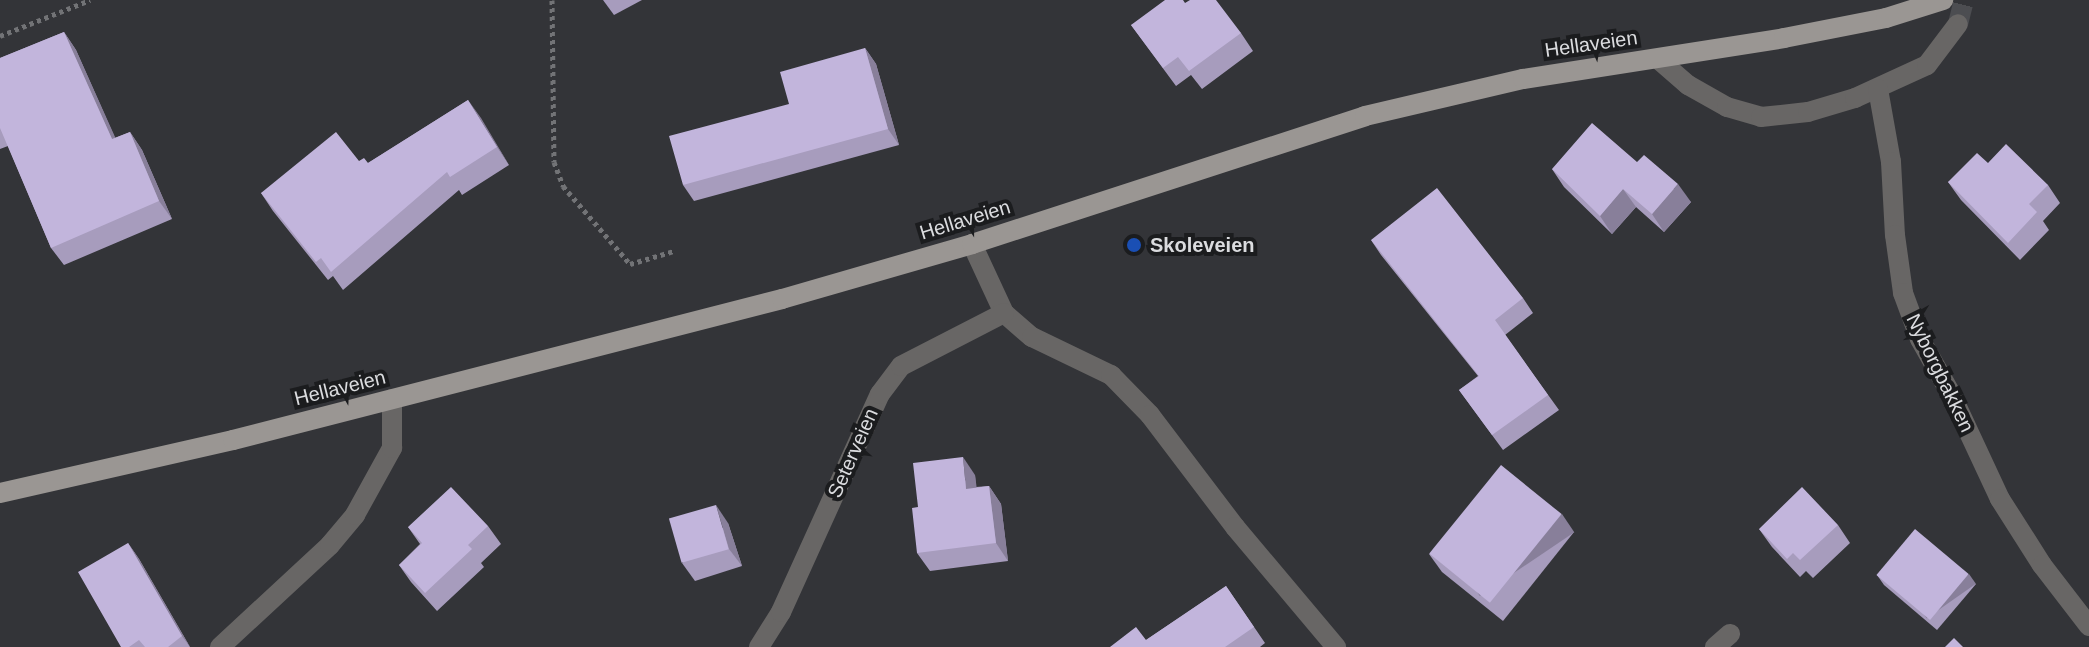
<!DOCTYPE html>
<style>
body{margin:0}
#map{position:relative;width:2089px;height:647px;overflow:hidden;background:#333438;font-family:Helvetica,sans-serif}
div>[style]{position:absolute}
.street-tunnel>*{height:20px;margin-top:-10px;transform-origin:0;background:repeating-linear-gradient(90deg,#4c4d51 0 20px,transparent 0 30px)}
.path>*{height:5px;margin-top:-2.5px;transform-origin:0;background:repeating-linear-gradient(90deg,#727376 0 4px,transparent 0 8px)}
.lane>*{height:20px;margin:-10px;padding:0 10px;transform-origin:10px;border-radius:10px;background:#686665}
.street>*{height:20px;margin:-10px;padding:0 10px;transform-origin:10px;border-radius:10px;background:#686665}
.primary>*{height:20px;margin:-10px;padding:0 10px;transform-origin:10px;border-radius:10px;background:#9a9693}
.wall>*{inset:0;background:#a79cbd}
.shaded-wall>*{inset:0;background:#887f9a;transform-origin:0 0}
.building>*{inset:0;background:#c2b5dc;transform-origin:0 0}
.dots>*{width:22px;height:22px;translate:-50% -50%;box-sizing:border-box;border:4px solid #1b1c1e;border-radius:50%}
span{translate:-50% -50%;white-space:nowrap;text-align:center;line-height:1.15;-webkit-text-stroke:8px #1b1c1e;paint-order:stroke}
.street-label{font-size:20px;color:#dbdcdf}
.poi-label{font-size:20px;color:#dbdcdf;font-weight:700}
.left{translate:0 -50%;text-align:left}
</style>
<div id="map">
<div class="street-tunnel">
<div style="left:1958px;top:24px;width:25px;rotate:-76deg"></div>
</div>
<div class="path">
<div style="left:552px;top:0;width:162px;rotate:89.3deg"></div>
<div style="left:554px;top:162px;width:26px;rotate:69deg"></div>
<div style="left:563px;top:186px;width:103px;rotate:49.3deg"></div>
<div style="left:630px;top:264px;width:46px;rotate:-16.5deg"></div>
<div style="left:0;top:36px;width:97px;rotate:-21.8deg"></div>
</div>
<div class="lane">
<div style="left:220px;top:647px;width:150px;rotate:-42.8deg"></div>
<div style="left:330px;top:545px;width:39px;rotate:-50deg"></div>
<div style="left:355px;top:515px;width:77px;rotate:-61.1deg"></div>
<div style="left:392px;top:448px;width:49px;rotate:-90deg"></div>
<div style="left:1715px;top:647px;width:20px;rotate:-41deg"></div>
</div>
<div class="street">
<div style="left:1658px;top:59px;width:40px;rotate:41deg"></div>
<div style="left:1688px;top:85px;width:45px;rotate:29.4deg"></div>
<div style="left:1727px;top:107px;width:35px;rotate:16deg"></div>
<div style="left:1761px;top:117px;width:47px;rotate:-6.1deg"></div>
<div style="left:1808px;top:112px;width:49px;rotate:-16.6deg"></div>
<div style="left:1855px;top:98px;width:79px;rotate:-24.6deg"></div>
<div style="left:1927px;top:65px;width:51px;rotate:-52.9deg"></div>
<div style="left:1878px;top:89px;width:74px;rotate:79.9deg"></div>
<div style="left:1891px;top:162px;width:73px;rotate:86.9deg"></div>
<div style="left:1895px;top:235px;width:59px;rotate:82.1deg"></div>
<div style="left:1903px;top:293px;width:49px;rotate:69.7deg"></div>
<div style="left:1920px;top:339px;width:63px;rotate:60.6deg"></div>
<div style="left:1951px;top:394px;width:116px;rotate:65deg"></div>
<div style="left:2000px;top:499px;width:78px;rotate:57.5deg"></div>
<div style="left:2042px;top:565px;width:77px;rotate:52.4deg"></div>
<div style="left:972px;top:244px;width:76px;rotate:65.1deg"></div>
<div style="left:1004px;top:313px;width:37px;rotate:41deg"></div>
<div style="left:1032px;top:337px;width:88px;rotate:25.7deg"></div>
<div style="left:1111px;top:375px;width:56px;rotate:45.7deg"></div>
<div style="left:1150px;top:415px;width:141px;rotate:52.8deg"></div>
<div style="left:1235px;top:527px;width:157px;rotate:49.9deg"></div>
<div style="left:759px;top:647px;width:41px;rotate:-57.8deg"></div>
<div style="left:781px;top:612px;width:239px;rotate:-65.6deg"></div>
<div style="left:880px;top:394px;width:35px;rotate:-53deg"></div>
<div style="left:901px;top:366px;width:116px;rotate:-27.2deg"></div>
</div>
<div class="primary">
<div style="left:0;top:493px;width:239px;rotate:-12.8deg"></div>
<div style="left:233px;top:440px;width:567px;rotate:-14.4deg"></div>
<div style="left:782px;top:299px;width:198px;rotate:-16.1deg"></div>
<div style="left:972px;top:244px;width:413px;rotate:-18deg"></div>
<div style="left:1365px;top:116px;width:162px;rotate:-13.2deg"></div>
<div style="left:1523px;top:79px;width:264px;rotate:-8.9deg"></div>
<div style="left:1784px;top:38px;width:104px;rotate:-11.1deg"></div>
<div style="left:1886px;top:18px;width:60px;rotate:-17.5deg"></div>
</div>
<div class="wall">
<div style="clip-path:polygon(603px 0,642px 0,614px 15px)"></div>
<div style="clip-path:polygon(1185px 3px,1241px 33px,1253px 51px,1202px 89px,1191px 75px,1176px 86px,1131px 25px)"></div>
<div style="clip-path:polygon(64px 32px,76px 50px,115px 138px,130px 132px,142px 150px,172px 219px,64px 265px,51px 248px,8px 146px,0 149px,0 58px)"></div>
<div style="clip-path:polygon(865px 48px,876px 64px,899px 145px,694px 201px,683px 185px)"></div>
<div style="clip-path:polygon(468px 100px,509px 165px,462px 195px,459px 190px,343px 290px,333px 276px,328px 280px,273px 211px,261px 193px,368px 163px)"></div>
<div style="clip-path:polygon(1637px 162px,1691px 202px,1664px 232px,1636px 207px,1612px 234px,1564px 187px,1552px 169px)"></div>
<div style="clip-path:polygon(1988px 163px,2048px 185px,2060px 203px,2043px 221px,2049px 230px,2020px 260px,1961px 200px,1948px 182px)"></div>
<div style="clip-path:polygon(1371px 240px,1523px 298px,1533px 313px,1505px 335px,1559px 410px,1503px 450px,1459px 390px,1478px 376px,1381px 255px)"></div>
<div style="clip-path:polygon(975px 475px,976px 487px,989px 486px,1001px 504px,1008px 561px,930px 571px,917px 553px,918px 507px)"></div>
<div style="clip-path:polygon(728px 523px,742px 566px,695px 581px,682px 563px)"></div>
<div style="clip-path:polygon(1838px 525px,1850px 543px,1813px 578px,1806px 571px,1800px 577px,1772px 547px,1759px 529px)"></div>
<div style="clip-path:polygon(488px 526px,501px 544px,481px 563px,484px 567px,437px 611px,411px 582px,399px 565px,420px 544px,408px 527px)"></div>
<div style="clip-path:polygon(1574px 532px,1503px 621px,1442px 572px,1429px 554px)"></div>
<div style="clip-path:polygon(128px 543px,139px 559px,190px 647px,121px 647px)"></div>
<div style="clip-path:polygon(1877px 575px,1976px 584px,1937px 630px,1884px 585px)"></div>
<div style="clip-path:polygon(1226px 586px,1265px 643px,1260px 647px,1110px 647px,1146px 640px)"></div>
</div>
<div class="shaded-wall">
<div style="clip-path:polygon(64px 32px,76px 50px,124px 157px,112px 139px)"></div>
<div style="clip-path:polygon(865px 48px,876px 64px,899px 145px,888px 129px)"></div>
<div style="clip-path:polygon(468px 100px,481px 118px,509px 165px,497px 147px)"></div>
<div style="clip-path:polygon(130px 132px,142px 150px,172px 219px,159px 201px)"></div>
<div style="clip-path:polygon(1678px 184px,1691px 202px,1664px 232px,1652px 214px)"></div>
<div style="clip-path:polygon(1623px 189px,1636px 207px,1612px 234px,1600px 216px)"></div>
<div style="clip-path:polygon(963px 457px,975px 475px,979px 506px,966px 489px)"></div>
<div style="clip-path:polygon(989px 486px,1001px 504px,1008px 561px,996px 543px)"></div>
<div style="clip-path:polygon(716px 505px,728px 523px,742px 566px,729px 549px)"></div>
<div style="left:1562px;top:514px;width:22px;height:114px;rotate:56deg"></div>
<div style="clip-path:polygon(128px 543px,139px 559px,190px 647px,182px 636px)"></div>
<div style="left:1969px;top:574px;width:12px;height:60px;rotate:55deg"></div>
</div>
<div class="building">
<div style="clip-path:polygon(1165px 0,1183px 0,1185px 3px,1190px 0,1216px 0,1241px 33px,1189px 71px,1178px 57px,1163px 68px,1131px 25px)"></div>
<div style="clip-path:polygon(64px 32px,112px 139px,130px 132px,159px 201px,51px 248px,0 128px,0 58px)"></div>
<div style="clip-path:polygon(865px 48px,888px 129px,683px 185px,669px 136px,789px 104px,780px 72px)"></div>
<div style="clip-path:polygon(468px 100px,497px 147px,450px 177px,447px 172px,331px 272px,321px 258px,316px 262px,261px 193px,336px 132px,359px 161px,364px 158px,368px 163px)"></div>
<div style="clip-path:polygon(1592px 123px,1637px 162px,1644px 155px,1678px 184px,1652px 214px,1623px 189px,1600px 216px,1552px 169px)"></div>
<div style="clip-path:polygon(2006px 144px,2048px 185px,2029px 204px,2037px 212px,2008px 243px,1948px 182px,1977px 153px,1988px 163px)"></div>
<div style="clip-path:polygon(1437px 188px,1523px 298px,1495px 320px,1548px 395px,1492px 435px,1459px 390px,1479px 376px,1371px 240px)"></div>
<div style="clip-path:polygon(963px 457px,966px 489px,989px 486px,996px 543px,917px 553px,912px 508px,918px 507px,913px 463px)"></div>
<div style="left:1501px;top:465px;width:78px;height:114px;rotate:39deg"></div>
<div style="clip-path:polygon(451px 487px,488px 526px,468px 545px,472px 549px,425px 593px,399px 565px,422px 543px,408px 527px)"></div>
<div style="clip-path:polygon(1802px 487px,1838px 525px,1800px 560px,1793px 553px,1787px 559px,1759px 529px)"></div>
<div style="left:716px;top:505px;width:46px;height:49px;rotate:74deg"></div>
<div style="left:1915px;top:529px;width:70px;height:60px;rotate:40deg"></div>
<div style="clip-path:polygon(128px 543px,182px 636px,168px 647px,145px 647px,139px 640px,129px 647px,121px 647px,78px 572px)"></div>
<div style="clip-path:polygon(1226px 586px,1254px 627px,1225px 647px,1110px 647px,1136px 627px,1146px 640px)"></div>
<div style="clip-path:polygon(1954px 638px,1963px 647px,1945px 647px)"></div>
</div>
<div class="dots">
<div style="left:1134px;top:245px;background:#1a4fb4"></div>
</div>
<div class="street-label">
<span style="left:1591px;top:44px;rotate:-8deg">Hellaveien</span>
<span style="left:965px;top:220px;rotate:-17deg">Hellaveien</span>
<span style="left:1940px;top:373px;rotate:64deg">Nyborgbakken</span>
<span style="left:340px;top:388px;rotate:-14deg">Hellaveien</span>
<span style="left:853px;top:453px;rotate:-66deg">Seterveien</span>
</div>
<div class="poi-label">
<span class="left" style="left:1150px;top:245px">Skoleveien</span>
</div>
</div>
